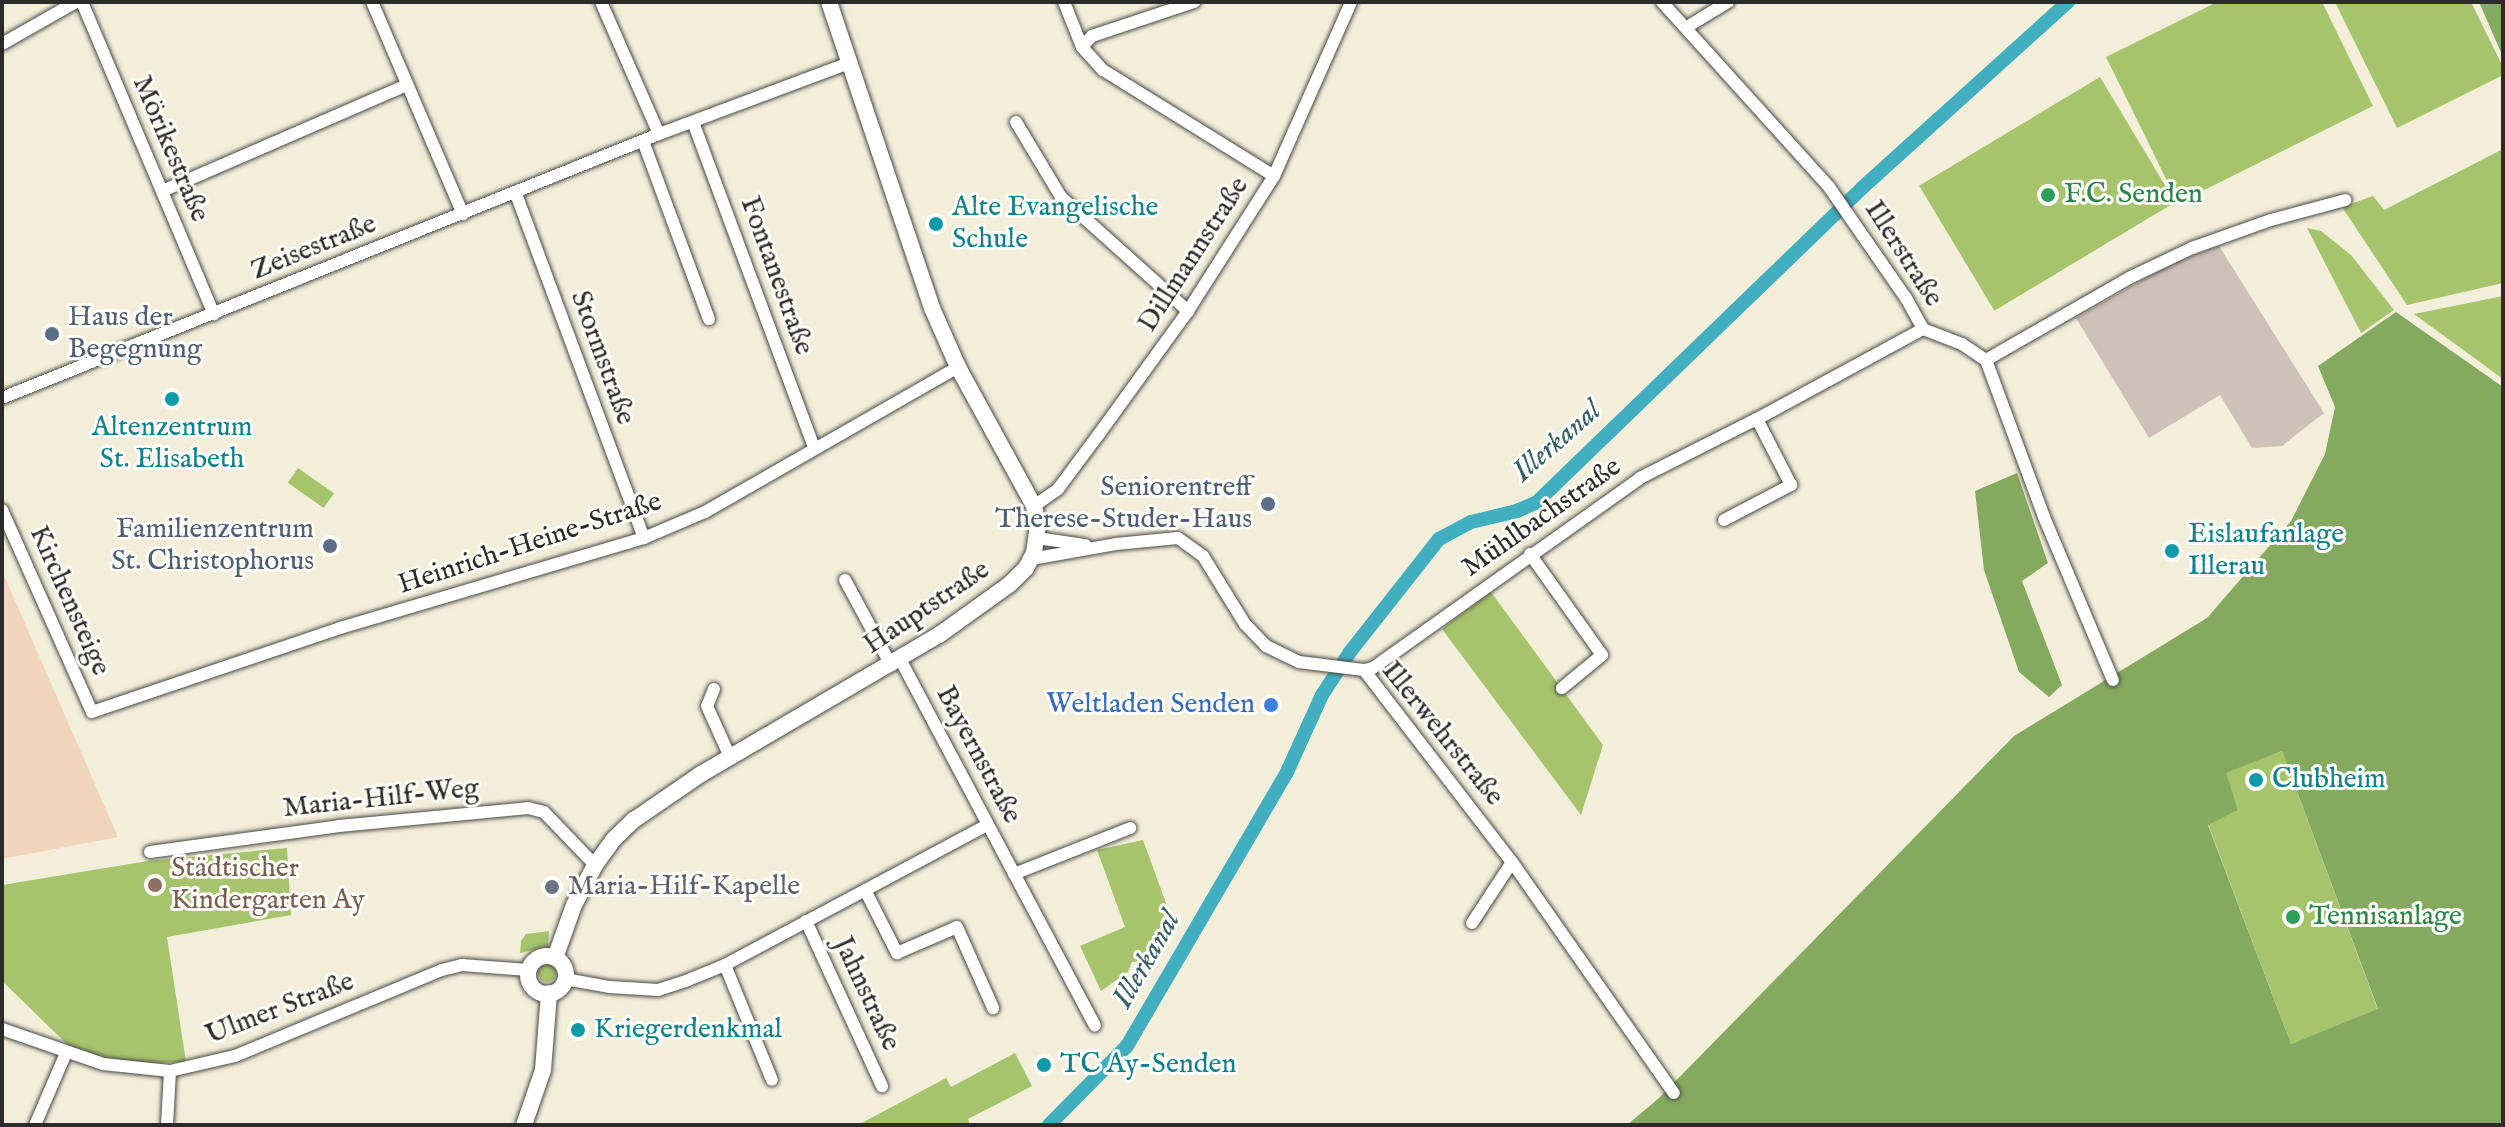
<!DOCTYPE html>
<meta charset="utf-8">
<style>
body{margin:0}
#map{position:relative;width:2505px;height:1127px;overflow:hidden;background:#f2eed9;font-family:"IM FELL English",serif}
div>[style]{position:absolute}
.built>*{inset:0;background:#f0d5bc}
.industrial>*{inset:0;background:#cec1b9}
.green>*{inset:0;background:#a6c46c;transform-origin:0 0}
.round{border-radius:50%}
.forest>*{inset:0;background:#84aa60}
.canal>*{height:14px;margin:-7px;padding:0 7px;transform-origin:7px;border-radius:7px;background:#42afc0}
.roads{filter:drop-shadow(0 0 2px #494845) drop-shadow(0 0 2px #494845)}
.minor>*{height:12px;margin:-6px;padding:0 6px;transform-origin:6px;border-radius:6px;background:#fff}
.major>*{height:16px;margin:-8px;padding:0 8px;transform-origin:8px;border-radius:8px;background:#fff}
.major>.ring{margin:-8px;padding:0;box-sizing:content-box;background:none;border:16px solid #fff;border-radius:50%}
.dots>*{width:22px;height:22px;translate:-50% -50%;box-sizing:border-box;border:4px solid #fdfcf7;border-radius:50%}
span{translate:-50% -50%;white-space:nowrap;text-align:center;line-height:1.15;-webkit-text-stroke:6px #fdfcf7;paint-order:stroke}
.street-label{font-size:28px;color:#2b2b2b}
.leisure-label{font-size:28px;color:#27864d}
.left{translate:0 -50%;text-align:left}
.culture-label{font-size:28px;color:#0d838f}
.service-label{font-size:28px;color:#4e5e75}
.right{translate:-100% -50%;text-align:right}
.shop-label{font-size:28px;color:#366cbe}
.education-label{font-size:28px;color:#785e54}
.worship-label{font-size:28px;color:#5b616d}
.water-label{font-size:30px;color:#346067;font-style:italic}
.frame{position:absolute;inset:0;border:4px solid #2b2b2b;pointer-events:none}
</style>
<div id="map">
<div class="built">
<div style="clip-path:polygon(2px 571px,118px 837px,2px 859px)"></div>
</div>
<div class="industrial">
<div style="clip-path:polygon(2219px 246px,2324px 413px,2282px 446px,2252px 448px,2220px 395px,2149px 438px,2076px 318px,2165px 267px)"></div>
</div>
<div class="green">
<div style="clip-path:polygon(2217px 2px,2322px 2px,2373px 106px,2178px 203px,2106px 57px)"></div>
<div style="clip-path:polygon(2335px 2px,2471px 2px,2503px 67px,2503px 75px,2397px 128px)"></div>
<div style="left:2100px;top:77px;width:146px;height:211px;rotate:59deg"></div>
<div style="clip-path:polygon(2503px 149px,2503px 283px,2407px 305px,2342px 207px,2373px 196px,2384px 210px)"></div>
<div style="clip-path:polygon(2307px 228px,2321px 231px,2351px 255px,2394px 310px,2361px 333px)"></div>
<div style="clip-path:polygon(2503px 296px,2503px 379px,2414px 314px)"></div>
<div style="left:298px;top:468px;width:44px;height:18px;rotate:35deg"></div>
<div style="clip-path:polygon(1491px 592px,1603px 745px,1581px 815px,1442px 629px)"></div>
<div style="clip-path:polygon(2282px 751px,2378px 1010px,2291px 1044px,2208px 824px,2238px 810px,2225px 773px)"></div>
<div style="clip-path:polygon(1143px 840px,1174px 925px,1148px 961px,1132px 962px,1128px 972px,1101px 991px,1080px 946px,1125px 927px,1097px 850px)"></div>
<div style="clip-path:polygon(287px 848px,291px 915px,167px 937px,186px 1062px,115px 1064px,71px 1048px,2px 981px,2px 885px,148px 861px)"></div>
<div style="clip-path:polygon(549px 931px,548px 947px,520px 953px,521px 941px,526px 934px)"></div>
<div class="round" style="left:538px;top:964px;width:18px;height:18px"></div>
<div style="clip-path:polygon(1015px 1053px,1032px 1086px,968px 1119px,970px 1125px,858px 1125px,946px 1078px,951px 1087px)"></div>
</div>
<div class="forest">
<div style="clip-path:polygon(2479px 2px,2503px 2px,2503px 57px)"></div>
<div style="clip-path:polygon(evenodd,2396px 312px,2503px 387px,2503px 1125px,1627px 1125px,1659px 1098px,2014px 736px,2207px 618px,2291px 521px,2325px 454px,2335px 407px,2318px 366px,2396px 312px,2282px 751px,2378px 1009px,2291px 1044px,2208px 825px,2238px 810px,2226px 773px,2282px 751px)"></div>
<div style="clip-path:polygon(2017px 473px,2048px 563px,2022px 581px,2062px 685px,2049px 697px,2019px 672px,1984px 570px,1975px 491px)"></div>
</div>
<div class="canal">
<div style="left:1049px;top:1125px;width:111px;rotate:-45.4deg"></div>
<div style="left:1127px;top:1046px;width:317px;rotate:-59.7deg"></div>
<div style="left:1287px;top:772px;width:85px;rotate:-65.6deg"></div>
<div style="left:1322px;top:695px;width:51px;rotate:-56.9deg"></div>
<div style="left:1350px;top:652px;width:144px;rotate:-51.8deg"></div>
<div style="left:1439px;top:539px;width:36px;rotate:-28deg"></div>
<div style="left:1471px;top:522px;width:47px;rotate:-13.4deg"></div>
<div style="left:1517px;top:511px;width:22px;rotate:-24deg"></div>
<div style="left:1537px;top:502px;width:452px;rotate:-44deg"></div>
<div style="left:1862px;top:188px;width:278px;rotate:-42.1deg"></div>
</div>
<div class="roads">
<div class="minor">
<div style="left:82px;top:2px;width:339px;rotate:67.1deg"></div>
<div style="left:372px;top:2px;width:231px;rotate:66.8deg"></div>
<div style="left:601px;top:2px;width:144px;rotate:66.3deg"></div>
<div style="left:1064px;top:2px;width:48px;rotate:68.2deg"></div>
<div style="left:1082px;top:47px;width:31px;rotate:48deg"></div>
<div style="left:1103px;top:70px;width:201px;rotate:31.8deg"></div>
<div style="left:1662px;top:2px;width:249px;rotate:47.9deg"></div>
<div style="left:1829px;top:187px;width:135px;rotate:55.3deg"></div>
<div style="left:1906px;top:298px;width:35px;rotate:61deg"></div>
<div style="left:1923px;top:329px;width:42px;rotate:21deg"></div>
<div style="left:1962px;top:344px;width:29px;rotate:34deg"></div>
<div style="left:1986px;top:360px;width:167px;rotate:69.7deg"></div>
<div style="left:2044px;top:517px;width:177px;rotate:67.1deg"></div>
<div style="left:1687px;top:27px;width:48px;rotate:-31.4deg"></div>
<div style="left:2px;top:44px;width:85px;rotate:-29.6deg"></div>
<div style="left:1082px;top:47px;width:15px;rotate:-48deg"></div>
<div style="left:1092px;top:36px;width:108px;rotate:-18.4deg"></div>
<div style="left:693px;top:122px;width:347px;rotate:69.6deg"></div>
<div style="left:1016px;top:122px;width:87px;rotate:59deg"></div>
<div style="left:1061px;top:197px;width:171px;rotate:41.9deg"></div>
<div style="left:643px;top:141px;width:190px;rotate:69.7deg"></div>
<div style="left:162px;top:191px;width:267px;rotate:-23.4deg"></div>
<div style="left:516px;top:194px;width:367px;rotate:69.6deg"></div>
<div style="left:1986px;top:360px;width:165px;rotate:-29.8deg"></div>
<div style="left:2129px;top:278px;width:70px;rotate:-25.5deg"></div>
<div style="left:2192px;top:248px;width:84px;rotate:-19.5deg"></div>
<div style="left:2271px;top:220px;width:77px;rotate:-15.1deg"></div>
<div style="left:2px;top:398px;width:708px;rotate:-21.89deg"></div>
<div style="left:659px;top:134px;width:203px;rotate:-20.5deg"></div>
<div style="left:1034px;top:506px;width:29px;rotate:-35deg"></div>
<div style="left:1058px;top:489px;width:69px;rotate:-53.3deg"></div>
<div style="left:1099px;top:434px;width:152px;rotate:-54.1deg"></div>
<div style="left:1188px;top:311px;width:160px;rotate:-57.5deg"></div>
<div style="left:1274px;top:176px;width:190px;rotate:-66.1deg"></div>
<div style="left:2px;top:510px;width:221px;rotate:66deg"></div>
<div style="left:92px;top:712px;width:262px;rotate:-18.7deg"></div>
<div style="left:340px;top:628px;width:317px;rotate:-16.5deg"></div>
<div style="left:644px;top:538px;width:66px;rotate:-23.1deg"></div>
<div style="left:705px;top:512px;width:292px;rotate:-29.8deg"></div>
<div style="left:1724px;top:520px;width:76px;rotate:-27.6deg"></div>
<div style="left:1791px;top:485px;width:74px;rotate:-117.3deg"></div>
<div style="left:1037px;top:538px;width:49px;rotate:8.3deg"></div>
<div style="left:1530px;top:554px;width:124px;rotate:54.5deg"></div>
<div style="left:1602px;top:655px;width:52px;rotate:140.5deg"></div>
<div style="left:1031px;top:559px;width:86px;rotate:-10deg"></div>
<div style="left:1116px;top:544px;width:62px;rotate:-5.5deg"></div>
<div style="left:1178px;top:538px;width:31px;rotate:36deg"></div>
<div style="left:1203px;top:556px;width:80px;rotate:58.3deg"></div>
<div style="left:1245px;top:624px;width:30px;rotate:46deg"></div>
<div style="left:1266px;top:646px;width:37px;rotate:26deg"></div>
<div style="left:1299px;top:662px;width:65px;rotate:7deg"></div>
<div style="left:1364px;top:670px;width:242px;rotate:52.4deg"></div>
<div style="left:1512px;top:862px;width:282px;rotate:55deg"></div>
<div style="left:845px;top:580px;width:97px;rotate:61.6deg"></div>
<div style="left:900px;top:659px;width:415px;rotate:62deg"></div>
<div style="left:1364px;top:670px;width:9px;rotate:-13deg"></div>
<div style="left:1373px;top:668px;width:328px;rotate:-35.4deg"></div>
<div style="left:1640px;top:478px;width:131px;rotate:-26.8deg"></div>
<div style="left:1757px;top:419px;width:189px;rotate:-28.5deg"></div>
<div style="left:714px;top:689px;width:18px;rotate:112deg"></div>
<div style="left:707px;top:706px;width:56px;rotate:65.7deg"></div>
<div style="left:150px;top:852px;width:191px;rotate:-7.8deg"></div>
<div style="left:339px;top:826px;width:190px;rotate:-5.4deg"></div>
<div style="left:528px;top:808px;width:16px;rotate:14deg"></div>
<div style="left:544px;top:812px;width:74px;rotate:46.1deg"></div>
<div style="left:1014px;top:874px;width:125px;rotate:-21.6deg"></div>
<div style="left:865px;top:890px;width:71px;rotate:63.1deg"></div>
<div style="left:897px;top:953px;width:65px;rotate:-23.4deg"></div>
<div style="left:957px;top:927px;width:89px;rotate:66deg"></div>
<div style="left:806px;top:921px;width:182px;rotate:65.3deg"></div>
<div style="left:1472px;top:923px;width:73px;rotate:-56.7deg"></div>
<div style="left:725px;top:965px;width:124px;rotate:67.8deg"></div>
<div style="left:565px;top:979px;width:46px;rotate:10.1deg"></div>
<div style="left:610px;top:987px;width:48px;rotate:3.6deg"></div>
<div style="left:658px;top:990px;width:32px;rotate:-18deg"></div>
<div style="left:688px;top:980px;width:40px;rotate:-22deg"></div>
<div style="left:725px;top:965px;width:297px;rotate:-28.1deg"></div>
<div style="left:2px;top:1029px;width:107px;rotate:19.1deg"></div>
<div style="left:103px;top:1064px;width:67px;rotate:6deg"></div>
<div style="left:170px;top:1071px;width:67px;rotate:-13deg"></div>
<div style="left:235px;top:1056px;width:224px;rotate:-22.6deg"></div>
<div style="left:442px;top:970px;width:21px;rotate:-14deg"></div>
<div style="left:462px;top:965px;width:66px;rotate:4.3deg"></div>
<div style="left:35px;top:1125px;width:78px;rotate:-66.7deg"></div>
<div style="left:167px;top:1125px;width:54px;rotate:-86.8deg"></div>
</div>
<div class="major">
<div class="ring" style="left:528px;top:956px;width:22px;height:22px"></div>
<div style="left:555px;top:958px;width:56px;rotate:-70.3deg"></div>
<div style="left:574px;top:905px;width:45px;rotate:-62.3deg"></div>
<div style="left:595px;top:865px;width:32px;rotate:-54deg"></div>
<div style="left:614px;top:839px;width:28px;rotate:-44deg"></div>
<div style="left:634px;top:820px;width:81px;rotate:-34.5deg"></div>
<div style="left:701px;top:774px;width:276px;rotate:-30.3deg"></div>
<div style="left:939px;top:635px;width:87px;rotate:-35.7deg"></div>
<div style="left:1010px;top:584px;width:23px;rotate:-45deg"></div>
<div style="left:1026px;top:568px;width:17px;rotate:-62deg"></div>
<div style="left:1034px;top:553px;width:28px;rotate:-82deg"></div>
<div style="left:1038px;top:525px;width:19px;rotate:-102deg"></div>
<div style="left:1034px;top:506px;width:158px;rotate:-118.7deg"></div>
<div style="left:958px;top:367px;width:64px;rotate:-113.8deg"></div>
<div style="left:932px;top:308px;width:323px;rotate:-108.6deg"></div>
<div style="left:524px;top:1125px;width:58px;rotate:-70.9deg"></div>
<div style="left:543px;top:1070px;width:77px;rotate:-85.5deg"></div>
</div>
</div>
<div class="dots">
<div style="left:2048px;top:195px;background:#2e9e5b"></div>
<div style="left:936px;top:224px;background:#0f9aa8"></div>
<div style="left:52px;top:334px;background:#5c6f8a"></div>
<div style="left:172px;top:399px;background:#0f9aa8"></div>
<div style="left:1268px;top:504px;background:#5c6f8a"></div>
<div style="left:330px;top:546px;background:#5c6f8a"></div>
<div style="left:2172px;top:551px;background:#0f9aa8"></div>
<div style="left:1271px;top:705px;background:#3f7fe0"></div>
<div style="left:2256px;top:780px;background:#0f9aa8"></div>
<div style="left:155px;top:885px;background:#8d6e63"></div>
<div style="left:552px;top:887px;background:#6b7280"></div>
<div style="left:2293px;top:917px;background:#2e9e5b"></div>
<div style="left:578px;top:1030px;background:#0f9aa8"></div>
<div style="left:1044px;top:1065px;background:#0f9aa8"></div>
</div>
<div class="street-label">
<span style="left:170px;top:149px;rotate:67deg">Mörikestraße</span>
<span style="left:314px;top:248px;rotate:-22deg">Zeisestraße</span>
<span style="left:1903px;top:254px;rotate:57deg">Illerstraße</span>
<span style="left:1194px;top:255px;rotate:-57deg">Dillmannstraße</span>
<span style="left:776px;top:276px;rotate:70deg">Fontanestraße</span>
<span style="left:602px;top:358px;rotate:70deg">Stormstraße</span>
<span style="left:1542px;top:518px;rotate:-35deg">Mühlbachstraße</span>
<span style="left:530px;top:544px;rotate:-18deg">Heinrich-Heine-Straße</span>
<span style="left:69px;top:601px;rotate:66deg">Kirchensteige</span>
<span style="left:927px;top:608px;rotate:-34deg">Hauptstraße</span>
<span style="left:1442px;top:734px;rotate:51deg">Illerwehrstraße</span>
<span style="left:978px;top:755px;rotate:62deg">Bayernstraße</span>
<span style="left:381px;top:799px;rotate:-6deg">Maria-Hilf-Weg</span>
<span style="left:866px;top:994px;rotate:65deg">Jahnstraße</span>
<span style="left:280px;top:1009px;rotate:-21deg">Ulmer Straße</span>
</div>
<div class="leisure-label">
<span class="left" style="left:2064px;top:195px">F.C. Senden</span>
<span class="left" style="left:2309px;top:917px">Tennisanlage</span>
</div>
<div class="culture-label">
<span class="left" style="left:952px;top:224px">Alte Evangelische<br>Schule</span>
<span style="left:172px;top:444px">Altenzentrum<br>St. Elisabeth</span>
<span class="left" style="left:2188px;top:551px">Eislaufanlage<br>Illerau</span>
<span class="left" style="left:2272px;top:780px">Clubheim</span>
<span class="left" style="left:594px;top:1030px">Kriegerdenkmal</span>
<span class="left" style="left:1060px;top:1065px">TC Ay-Senden</span>
</div>
<div class="service-label">
<span class="left" style="left:68px;top:334px">Haus der<br>Begegnung</span>
<span class="right" style="left:1252px;top:504px">Seniorentreff<br>Therese-Studer-Haus</span>
<span class="right" style="left:314px;top:546px">Familienzentrum<br>St. Christophorus</span>
</div>
<div class="shop-label">
<span class="right" style="left:1255px;top:705px">Weltladen Senden</span>
</div>
<div class="education-label">
<span class="left" style="left:171px;top:885px">Städtischer<br>Kindergarten Ay</span>
</div>
<div class="worship-label">
<span class="left" style="left:568px;top:887px">Maria-Hilf-Kapelle</span>
</div>
<div class="water-label">
<span style="left:1557px;top:442px;rotate:-41deg">Illerkanal</span>
<span style="left:1147px;top:960px;rotate:-60deg">Illerkanal</span>
</div>
<div class="frame"></div>
</div>
